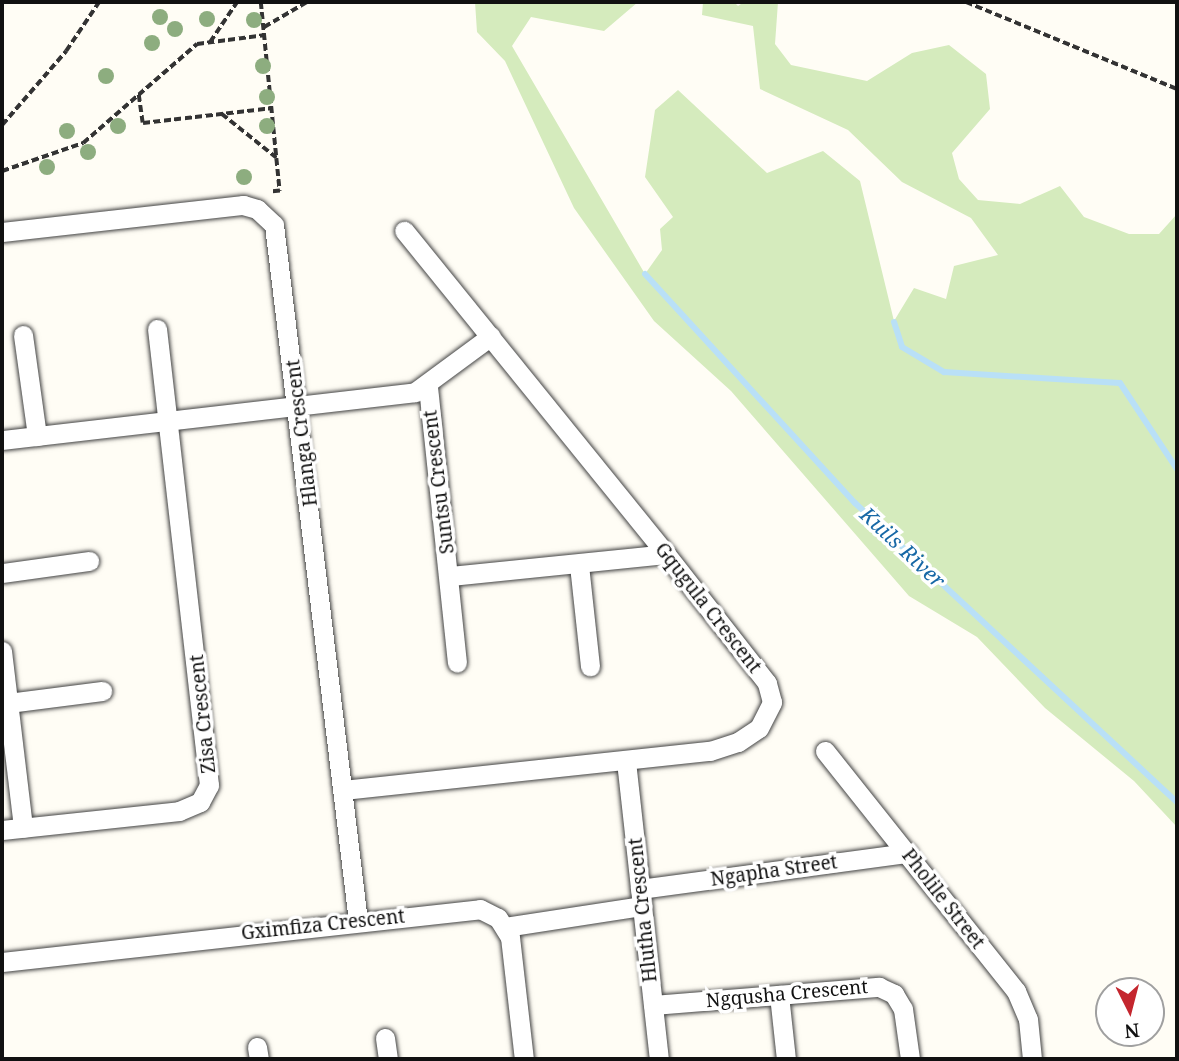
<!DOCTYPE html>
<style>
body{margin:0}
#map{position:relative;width:1179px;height:1061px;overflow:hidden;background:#fffdf5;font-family:"Noto Serif",serif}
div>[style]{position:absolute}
.green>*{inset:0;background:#d5ebbd}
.stream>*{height:6px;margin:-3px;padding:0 3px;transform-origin:3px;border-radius:3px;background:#b9e0f7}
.path>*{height:3.5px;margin-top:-1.75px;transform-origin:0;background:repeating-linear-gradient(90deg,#333 0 7px,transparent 0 10.5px)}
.roads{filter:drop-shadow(0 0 2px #444) drop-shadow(0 0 2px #444)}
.minor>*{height:19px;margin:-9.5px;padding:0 9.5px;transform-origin:9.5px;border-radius:9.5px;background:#fff}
.trees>*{width:16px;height:16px;margin:-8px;border-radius:50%;background:#8dad7f}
span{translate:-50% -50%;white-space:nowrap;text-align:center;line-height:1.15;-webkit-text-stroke:7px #fff;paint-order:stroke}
.street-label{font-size:19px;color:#111}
.water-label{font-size:21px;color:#1768a6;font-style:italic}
.frame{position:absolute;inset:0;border:4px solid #111;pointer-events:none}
.north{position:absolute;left:1095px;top:977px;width:70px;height:70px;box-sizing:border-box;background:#fff;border:2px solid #a0a0a0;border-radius:50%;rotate:174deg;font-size:19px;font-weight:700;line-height:28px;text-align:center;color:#111}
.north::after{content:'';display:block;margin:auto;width:24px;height:32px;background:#c4262e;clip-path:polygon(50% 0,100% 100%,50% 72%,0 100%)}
</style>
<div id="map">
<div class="green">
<div style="clip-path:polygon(475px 2px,638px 2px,604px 31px,531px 17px,512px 46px,645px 274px,662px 250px,660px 229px,673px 217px,645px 177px,655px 110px,678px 90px,767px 173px,823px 151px,860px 181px,894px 321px,914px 288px,946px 299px,954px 266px,998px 255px,971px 218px,902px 182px,848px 130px,760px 89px,753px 26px,702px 15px,703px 2px,734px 2px,738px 6px,744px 2px,778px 2px,775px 44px,791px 65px,867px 81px,912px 53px,949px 45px,986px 74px,990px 109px,952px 153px,959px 179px,978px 200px,1020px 204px,1060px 186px,1084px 217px,1129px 234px,1159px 234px,1177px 214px,1177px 827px,1134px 781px,1045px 708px,977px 637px,909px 596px,731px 391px,654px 321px,574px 208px,505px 61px,477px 32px)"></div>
</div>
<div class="stream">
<div style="left:645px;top:274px;width:311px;rotate:47.5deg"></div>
<div style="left:855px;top:503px;width:439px;rotate:42.9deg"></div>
<div style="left:894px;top:322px;width:26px;rotate:72deg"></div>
<div style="left:902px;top:347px;width:49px;rotate:30.8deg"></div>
<div style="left:944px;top:372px;width:176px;rotate:3.6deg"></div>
<div style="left:1120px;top:383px;width:103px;rotate:56.5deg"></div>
</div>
<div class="path">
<div style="left:261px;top:2px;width:190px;rotate:84.3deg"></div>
<div style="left:280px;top:191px;width:10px;rotate:174deg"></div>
<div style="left:966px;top:2px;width:228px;rotate:22.4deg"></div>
<div style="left:264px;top:27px;width:50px;rotate:-30.2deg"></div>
<div style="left:210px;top:42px;width:48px;rotate:-56deg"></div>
<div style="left:139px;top:95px;width:28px;rotate:82deg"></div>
<div style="left:143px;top:123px;width:130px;rotate:-6.6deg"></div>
<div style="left:222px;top:114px;width:70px;rotate:38.7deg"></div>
<div style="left:2px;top:125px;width:98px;rotate:-49.1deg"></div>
<div style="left:66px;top:51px;width:59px;rotate:-56deg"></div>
<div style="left:2px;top:171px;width:86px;rotate:-19.1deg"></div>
<div style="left:83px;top:143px;width:151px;rotate:-41deg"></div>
<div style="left:197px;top:44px;width:69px;rotate:-7.5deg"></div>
</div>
<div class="roads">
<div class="minor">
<div style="left:2px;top:232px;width:243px;rotate:-6.4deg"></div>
<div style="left:243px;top:205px;width:15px;rotate:16deg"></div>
<div style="left:257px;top:209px;width:23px;rotate:43deg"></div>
<div style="left:274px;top:225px;width:701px;rotate:83.12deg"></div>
<div style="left:23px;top:335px;width:102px;rotate:82.1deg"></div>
<div style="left:428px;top:387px;width:277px;rotate:84deg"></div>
<div style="left:2px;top:440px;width:416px;rotate:-6.6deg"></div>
<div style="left:415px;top:392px;width:94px;rotate:-36.4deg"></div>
<div style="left:579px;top:565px;width:102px;rotate:83.8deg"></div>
<div style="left:2px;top:573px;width:88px;rotate:-7.9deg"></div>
<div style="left:450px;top:576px;width:217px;rotate:-5.8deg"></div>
<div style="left:2px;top:651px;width:178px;rotate:83.2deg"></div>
<div style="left:8px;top:703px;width:95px;rotate:-7.3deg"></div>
<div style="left:825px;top:751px;width:307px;rotate:51.5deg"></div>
<div style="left:1016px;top:991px;width:30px;rotate:67deg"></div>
<div style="left:1028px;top:1019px;width:40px;rotate:84.3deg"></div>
<div style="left:626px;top:761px;width:300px;rotate:83.7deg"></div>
<div style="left:343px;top:790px;width:369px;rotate:-6.1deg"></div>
<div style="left:710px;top:751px;width:29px;rotate:-18deg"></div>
<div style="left:738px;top:742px;width:25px;rotate:-34deg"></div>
<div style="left:759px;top:728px;width:29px;rotate:-63deg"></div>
<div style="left:772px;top:702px;width:20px;rotate:-105deg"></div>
<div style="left:767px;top:683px;width:164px;rotate:-128.1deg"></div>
<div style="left:666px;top:554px;width:416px;rotate:-129deg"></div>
<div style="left:2px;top:830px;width:178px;rotate:-6.1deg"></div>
<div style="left:179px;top:811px;width:23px;rotate:-23deg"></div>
<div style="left:200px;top:802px;width:19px;rotate:-62deg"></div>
<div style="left:209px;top:785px;width:459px;rotate:-96.5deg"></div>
<div style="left:640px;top:889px;width:270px;rotate:-7.7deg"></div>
<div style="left:505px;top:927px;width:139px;rotate:-8.7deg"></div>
<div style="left:2px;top:962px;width:481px;rotate:-6.3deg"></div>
<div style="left:480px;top:909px;width:20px;rotate:27deg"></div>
<div style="left:498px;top:918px;width:22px;rotate:58deg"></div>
<div style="left:510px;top:937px;width:123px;rotate:83.5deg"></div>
<div style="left:779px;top:995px;width:64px;rotate:83.8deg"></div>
<div style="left:653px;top:1005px;width:227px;rotate:-4.6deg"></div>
<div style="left:879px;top:987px;width:17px;rotate:25deg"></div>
<div style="left:894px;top:994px;width:17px;rotate:59deg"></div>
<div style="left:903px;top:1009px;width:50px;rotate:82deg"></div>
<div style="left:385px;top:1038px;width:21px;rotate:82deg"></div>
<div style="left:257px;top:1047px;width:12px;rotate:81deg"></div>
</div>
</div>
<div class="trees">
<div style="left:160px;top:17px"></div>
<div style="left:207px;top:19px"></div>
<div style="left:254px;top:20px"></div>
<div style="left:175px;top:29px"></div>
<div style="left:152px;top:43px"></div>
<div style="left:263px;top:66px"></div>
<div style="left:106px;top:76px"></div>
<div style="left:267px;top:97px"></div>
<div style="left:118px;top:126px"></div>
<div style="left:267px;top:126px"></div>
<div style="left:67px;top:131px"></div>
<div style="left:88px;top:152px"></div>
<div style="left:47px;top:167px"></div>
<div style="left:244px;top:177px"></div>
</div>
<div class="street-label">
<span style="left:302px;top:433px;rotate:-97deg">Hlanga Crescent</span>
<span style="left:439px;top:482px;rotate:-97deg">Suntsu Crescent</span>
<span style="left:708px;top:608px;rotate:52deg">Gqugula Crescent</span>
<span style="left:203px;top:714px;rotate:-96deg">Zisa Crescent</span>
<span style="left:774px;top:871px;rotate:-8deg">Ngapha Street</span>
<span style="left:943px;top:899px;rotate:52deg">Pholile Street</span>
<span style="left:643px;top:910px;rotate:-96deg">Hlutha Crescent</span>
<span style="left:323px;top:925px;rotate:-6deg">Gximfiza Crescent</span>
<span style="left:787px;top:994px;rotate:-5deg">Ngqusha Crescent</span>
</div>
<div class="water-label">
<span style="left:903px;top:547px;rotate:43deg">Kuils River</span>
</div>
<div class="frame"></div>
<div class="north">N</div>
</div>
